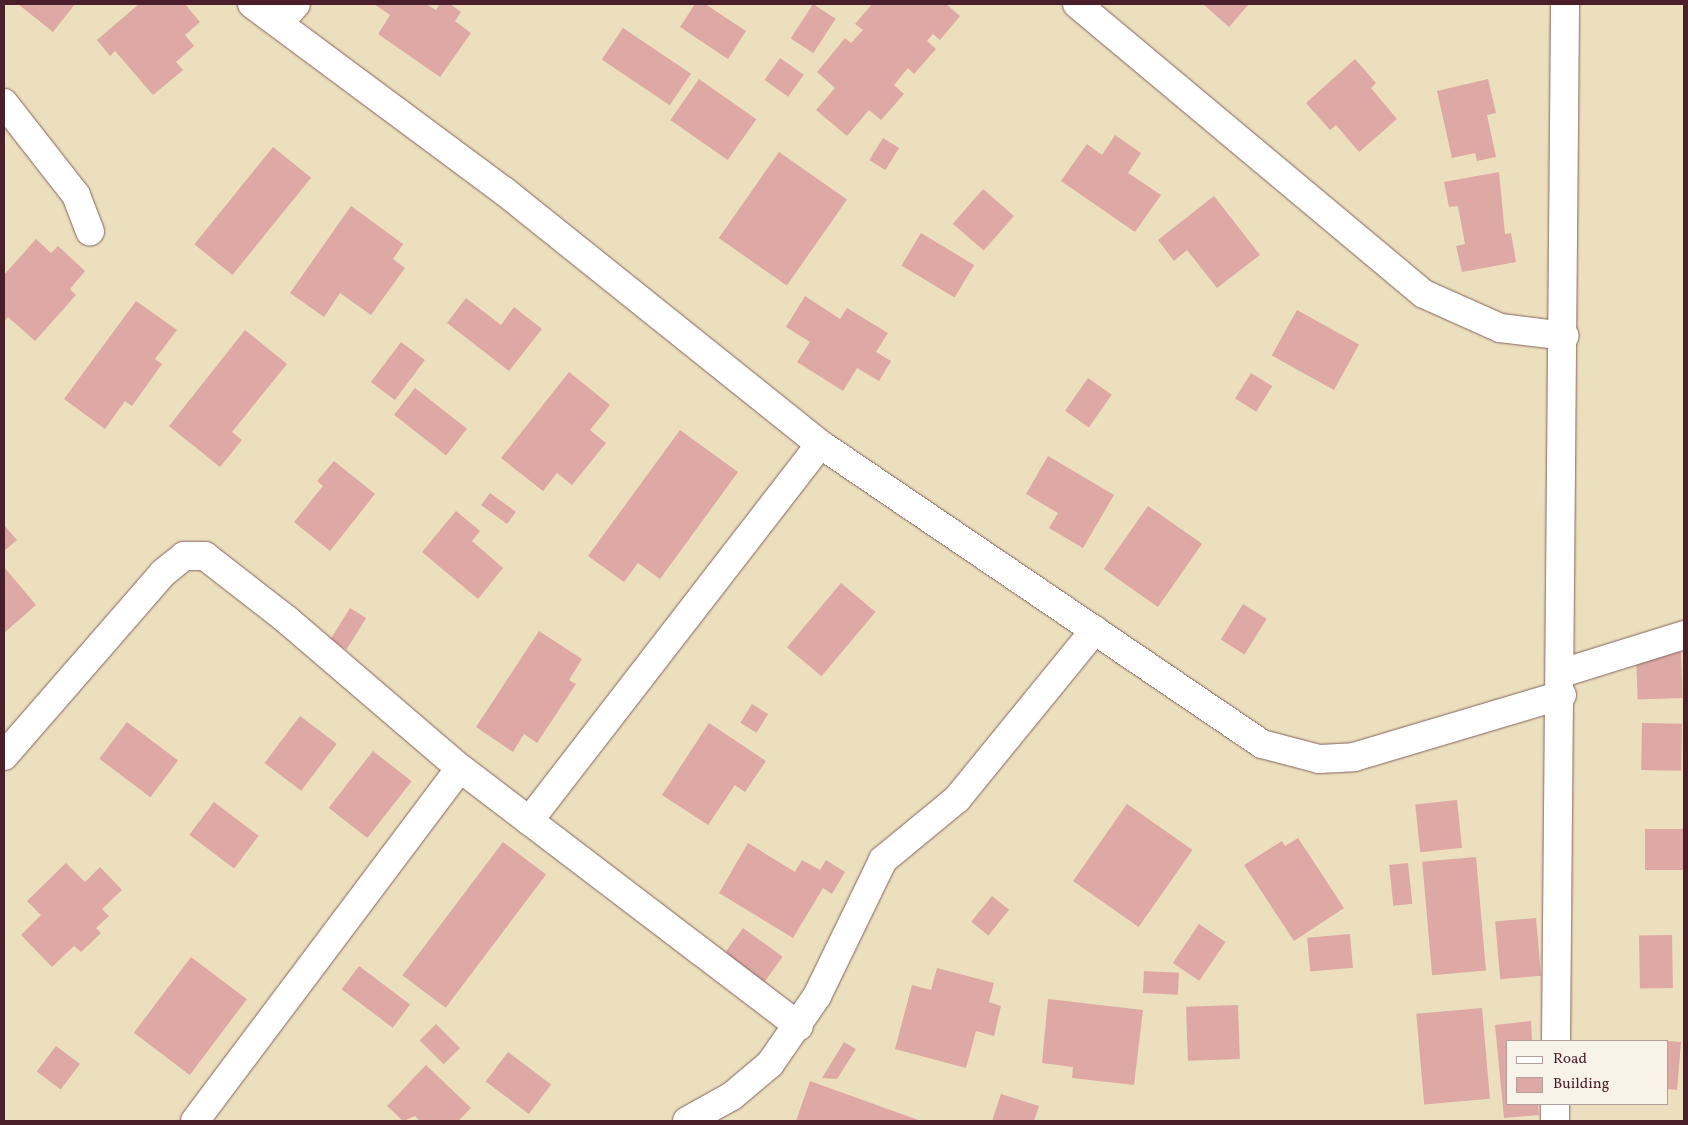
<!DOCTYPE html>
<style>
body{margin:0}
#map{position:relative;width:1688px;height:1125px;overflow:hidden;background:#ecdfbd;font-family:Vollkorn,serif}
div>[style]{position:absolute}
.building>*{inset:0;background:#dea8a4;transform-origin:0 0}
.roads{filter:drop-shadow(0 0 1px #83625e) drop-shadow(0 0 1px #83625e)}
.street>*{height:28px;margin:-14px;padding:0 14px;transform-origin:14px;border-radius:14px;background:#fff}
span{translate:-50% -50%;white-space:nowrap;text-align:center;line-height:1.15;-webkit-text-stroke:4px #f7f3e8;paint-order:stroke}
.frame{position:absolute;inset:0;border:5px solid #4a1f2b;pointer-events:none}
.legend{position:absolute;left:1506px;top:1040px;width:162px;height:65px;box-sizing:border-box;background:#f7f3e8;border:1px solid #b29e9c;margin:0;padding:6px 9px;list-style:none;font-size:15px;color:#4a1f2b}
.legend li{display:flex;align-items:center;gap:10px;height:25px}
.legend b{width:25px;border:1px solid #b29e9c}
</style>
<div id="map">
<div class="building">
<div style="clip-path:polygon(18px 4px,75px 4px,53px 32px)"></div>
<div style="clip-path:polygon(139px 4px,185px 4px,200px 22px,185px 35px,194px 46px,176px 62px,183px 70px,153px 95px,115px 51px,110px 56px,97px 40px)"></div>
<div style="clip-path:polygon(374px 4px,426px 4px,436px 10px,440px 4px,450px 4px,461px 12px,455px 21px,471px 33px,440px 77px,378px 34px,390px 15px)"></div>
<div style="clip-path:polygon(695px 4px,705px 4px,746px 31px,728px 59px,680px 27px)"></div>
<div style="left:813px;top:4px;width:27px;height:41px;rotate:33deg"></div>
<div style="clip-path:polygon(872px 4px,946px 4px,960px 16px,940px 40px,933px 34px,927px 41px,936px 49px,914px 74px,908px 68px,894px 85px,904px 94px,881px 120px,869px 110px,847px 136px,816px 110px,835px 88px,817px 72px,845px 38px,851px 43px,863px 30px,855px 24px)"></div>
<div style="clip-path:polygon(1203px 4px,1249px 4px,1229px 27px)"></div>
<div style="left:623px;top:28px;width:82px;height:38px;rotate:34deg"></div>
<div style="left:780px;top:58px;width:29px;height:27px;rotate:35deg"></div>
<div style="clip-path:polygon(1355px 59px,1376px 83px,1371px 88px,1397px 119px,1359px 152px,1336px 125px,1330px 130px,1306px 103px)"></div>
<div style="left:699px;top:79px;width:70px;height:50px;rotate:35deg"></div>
<div style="clip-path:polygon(1488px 79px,1496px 113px,1487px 115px,1496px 157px,1477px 161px,1475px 153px,1452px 158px,1437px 91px)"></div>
<div style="clip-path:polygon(1115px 135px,1141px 153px,1128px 173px,1161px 195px,1135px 232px,1061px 181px,1087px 144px,1102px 155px)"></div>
<div style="left:883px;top:138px;width:19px;height:26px;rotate:32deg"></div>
<div style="left:273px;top:147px;width:49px;height:125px;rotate:39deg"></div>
<div style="left:779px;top:152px;width:83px;height:105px;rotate:35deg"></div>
<div style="clip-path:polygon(1499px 172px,1505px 234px,1511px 233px,1516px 262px,1462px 272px,1456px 246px,1465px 244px,1458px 206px,1449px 207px,1444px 182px)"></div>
<div style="left:983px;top:189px;width:41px;height:46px;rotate:41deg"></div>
<div style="clip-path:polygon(1214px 196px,1260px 255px,1217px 288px,1187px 250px,1174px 261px,1158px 240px)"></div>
<div style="clip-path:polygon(351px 206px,403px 244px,393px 259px,405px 268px,371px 315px,340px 293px,324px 317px,290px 293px)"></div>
<div style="left:921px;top:233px;width:62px;height:38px;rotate:31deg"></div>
<div style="clip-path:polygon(36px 239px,51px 253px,58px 246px,85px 271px,70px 289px,76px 295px,35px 341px,8px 317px,4px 322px,4px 275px)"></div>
<div style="clip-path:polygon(805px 296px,840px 319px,847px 308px,888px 333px,876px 352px,891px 361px,879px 381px,857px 368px,843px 391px,797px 362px,810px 342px,786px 327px)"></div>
<div style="clip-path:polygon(466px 298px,501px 325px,514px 307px,542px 329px,509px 371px,447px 323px)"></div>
<div style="clip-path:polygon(136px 301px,177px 330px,155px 359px,162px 364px,132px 406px,125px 401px,105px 429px,64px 399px)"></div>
<div style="left:1297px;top:310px;width:71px;height:52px;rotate:29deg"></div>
<div style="clip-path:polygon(245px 330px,287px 364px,232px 432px,242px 440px,220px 467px,169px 426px)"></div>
<div style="left:401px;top:342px;width:30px;height:50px;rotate:37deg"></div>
<div style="clip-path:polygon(569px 372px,610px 405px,590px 430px,606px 443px,572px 485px,557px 473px,543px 491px,501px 458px)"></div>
<div style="left:1251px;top:373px;width:25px;height:30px;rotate:32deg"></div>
<div style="left:1088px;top:378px;width:29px;height:40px;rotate:35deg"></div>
<div style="left:415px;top:388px;width:66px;height:34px;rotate:38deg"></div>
<div style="clip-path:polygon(680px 430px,738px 472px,660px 579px,638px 563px,624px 582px,588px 556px)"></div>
<div style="clip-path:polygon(1048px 456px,1114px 495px,1083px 548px,1049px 528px,1058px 513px,1026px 494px)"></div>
<div style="clip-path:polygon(334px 461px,375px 494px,330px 551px,294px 522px,323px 486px,317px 481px)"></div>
<div style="left:490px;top:493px;width:32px;height:15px;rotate:36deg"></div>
<div style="left:1148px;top:506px;width:66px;height:77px;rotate:35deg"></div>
<div style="clip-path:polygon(456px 511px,480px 531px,472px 541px,503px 568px,478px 599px,422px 552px)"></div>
<div style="clip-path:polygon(4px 525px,17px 540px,4px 551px)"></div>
<div style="clip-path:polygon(4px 567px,36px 605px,4px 633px)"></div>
<div style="left:841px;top:583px;width:45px;height:84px;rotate:40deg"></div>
<div style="left:1243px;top:604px;width:28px;height:42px;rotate:32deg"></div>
<div style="left:350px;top:608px;width:19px;height:37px;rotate:32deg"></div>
<div style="clip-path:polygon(539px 631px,582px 659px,569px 680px,576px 684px,537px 743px,524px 734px,513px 752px,476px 727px)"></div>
<div style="left:1681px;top:652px;width:46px;height:45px;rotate:88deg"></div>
<div style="left:752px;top:704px;width:19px;height:22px;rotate:32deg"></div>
<div style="left:300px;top:716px;width:46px;height:59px;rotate:37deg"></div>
<div style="left:127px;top:722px;width:64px;height:46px;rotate:37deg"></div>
<div style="clip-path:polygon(709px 723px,766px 761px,745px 792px,735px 785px,708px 825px,662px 795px)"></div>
<div style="left:1642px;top:723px;width:40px;height:47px;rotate:1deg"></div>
<div style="left:373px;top:751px;width:49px;height:72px;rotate:38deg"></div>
<div style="left:1457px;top:800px;width:48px;height:42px;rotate:84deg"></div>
<div style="left:214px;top:802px;width:56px;height:41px;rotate:37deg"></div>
<div style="left:1127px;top:804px;width:80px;height:94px;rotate:35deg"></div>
<div style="left:1645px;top:829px;width:38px;height:41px"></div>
<div style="clip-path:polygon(1298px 838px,1344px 908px,1294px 941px,1244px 865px,1282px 841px,1285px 846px)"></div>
<div style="left:503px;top:842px;width:54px;height:167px;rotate:37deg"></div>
<div style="clip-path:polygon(748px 843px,795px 872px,802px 860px,820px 870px,826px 860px,845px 872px,832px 894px,823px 888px,793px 938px,719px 893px)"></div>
<div style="left:1476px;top:857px;width:114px;height:54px;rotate:85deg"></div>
<div style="clip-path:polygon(66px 863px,85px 882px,100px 867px,122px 890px,102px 909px,109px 916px,96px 928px,101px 933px,81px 952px,74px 946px,52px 967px,21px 935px,41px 915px,27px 901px)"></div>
<div style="left:1408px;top:863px;width:41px;height:19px;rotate:84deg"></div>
<div style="left:992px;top:896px;width:22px;height:33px;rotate:39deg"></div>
<div style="left:1536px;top:918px;width:58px;height:41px;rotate:85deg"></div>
<div style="left:1199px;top:924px;width:32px;height:47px;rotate:34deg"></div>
<div style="left:743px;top:928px;width:49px;height:31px;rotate:36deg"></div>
<div style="left:1350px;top:934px;width:34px;height:43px;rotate:85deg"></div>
<div style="left:1672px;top:935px;width:53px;height:33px;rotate:89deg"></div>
<div style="left:191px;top:957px;width:70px;height:95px;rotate:37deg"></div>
<div style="left:359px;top:966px;width:64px;height:29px;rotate:37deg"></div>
<div style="clip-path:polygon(937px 968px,994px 983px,989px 1002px,1001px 1006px,994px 1036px,976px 1031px,966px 1068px,895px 1049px,912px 985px,931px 990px)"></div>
<div style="left:1144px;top:971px;width:35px;height:22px;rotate:3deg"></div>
<div style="clip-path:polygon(1048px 999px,1143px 1010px,1134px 1085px,1072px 1078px,1073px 1067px,1042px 1063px)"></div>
<div style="left:1238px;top:1005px;width:54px;height:52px;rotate:88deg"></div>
<div style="left:1482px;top:1008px;width:91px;height:66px;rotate:85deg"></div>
<div style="clip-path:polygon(1531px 1021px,1532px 1041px,1507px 1041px,1507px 1104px,1538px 1104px,1539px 1115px,1504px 1118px,1495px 1025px)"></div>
<div style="left:436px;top:1024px;width:34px;height:23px;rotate:45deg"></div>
<div style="clip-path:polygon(1667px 1041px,1681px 1042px,1677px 1090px,1667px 1089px)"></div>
<div style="clip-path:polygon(844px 1042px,856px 1049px,837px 1079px,822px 1078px)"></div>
<div style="left:56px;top:1046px;width:30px;height:32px;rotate:37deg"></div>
<div style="left:508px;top:1052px;width:54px;height:37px;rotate:37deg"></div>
<div style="clip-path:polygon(426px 1065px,471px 1108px,458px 1121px,420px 1121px,415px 1116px,403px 1121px,387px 1106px)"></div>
<div style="clip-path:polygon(810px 1081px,921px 1121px,796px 1121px)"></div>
<div style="clip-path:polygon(1001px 1094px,1039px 1106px,1034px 1121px,992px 1121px)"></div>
</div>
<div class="roads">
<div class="street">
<div style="left:252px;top:4px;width:314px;rotate:36.6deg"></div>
<div style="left:504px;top:191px;width:405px;rotate:38.7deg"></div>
<div style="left:820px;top:444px;width:534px;rotate:34.17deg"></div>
<div style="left:1262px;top:744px;width:59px;rotate:14.7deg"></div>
<div style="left:1319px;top:759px;width:35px;rotate:-3deg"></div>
<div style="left:1354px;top:757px;width:217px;rotate:-16.6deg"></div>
<div style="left:1077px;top:4px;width:452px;rotate:39.9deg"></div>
<div style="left:1424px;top:294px;width:83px;rotate:24.1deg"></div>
<div style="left:1500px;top:328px;width:65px;rotate:7deg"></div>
<div style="left:279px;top:23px;width:25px;rotate:-48deg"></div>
<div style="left:4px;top:103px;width:117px;rotate:52deg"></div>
<div style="left:76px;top:195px;width:39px;rotate:69deg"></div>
<div style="left:1562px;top:673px;width:128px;rotate:-17.3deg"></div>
<div style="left:4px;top:756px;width:242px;rotate:-49deg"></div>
<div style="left:163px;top:573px;width:27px;rotate:-39deg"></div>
<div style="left:184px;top:556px;width:21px"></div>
<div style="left:205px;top:556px;width:103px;rotate:37.9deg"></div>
<div style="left:286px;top:619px;width:229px;rotate:40.6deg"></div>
<div style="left:460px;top:768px;width:426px;rotate:37.3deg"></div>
<div style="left:529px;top:821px;width:476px;rotate:-52.3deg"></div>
<div style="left:1556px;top:1041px;width:1037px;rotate:-89.5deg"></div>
<div style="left:195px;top:1121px;width:441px;rotate:-53.1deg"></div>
<div style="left:687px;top:1121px;width:51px;rotate:-29.1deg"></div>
<div style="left:732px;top:1096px;width:50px;rotate:-40.1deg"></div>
<div style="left:770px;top:1064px;width:83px;rotate:-55.3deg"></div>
<div style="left:817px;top:996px;width:151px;rotate:-64.1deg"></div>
<div style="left:883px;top:860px;width:96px;rotate:-39.5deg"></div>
<div style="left:957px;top:799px;width:218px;rotate:-50.8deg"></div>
<div style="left:1555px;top:1121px;width:17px;rotate:-90deg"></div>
</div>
</div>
<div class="frame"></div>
<ul class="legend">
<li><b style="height:6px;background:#fff"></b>Road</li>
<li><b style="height:14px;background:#dea8a4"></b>Building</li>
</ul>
</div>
